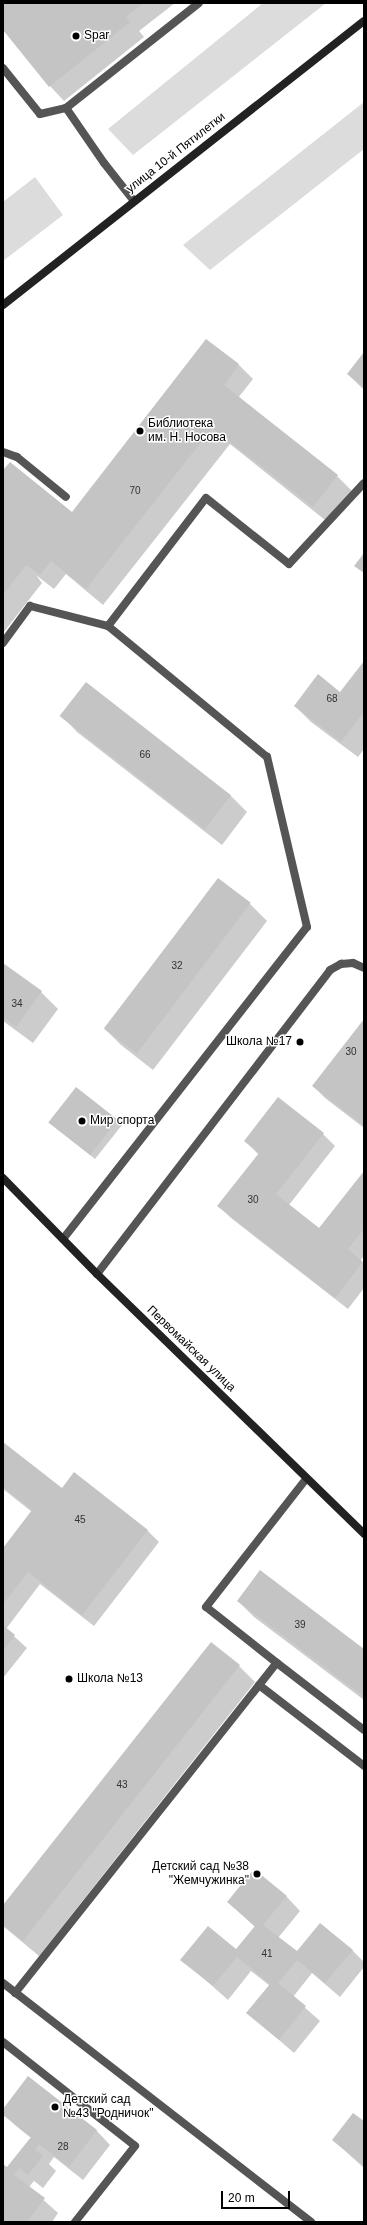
<!DOCTYPE html>
<meta charset="utf-8">
<style>
body{margin:0}
#map{position:relative;width:367px;height:2225px;overflow:hidden;background:#fff;font-family:Helvetica,sans-serif}
div>[style]{position:absolute}
.green>*{inset:0;background:#dcdcdc}
.shadow>*{inset:0;background:#0003}
.building>*{inset:0;background:#c4c4c4;transform-origin:0 0}
.lane>*{height:8px;margin:-4px;padding:0 4px;transform-origin:4px;border-radius:4px;background:#555}
.secondary>*{height:8px;margin:-4px;padding:0 4px;transform-origin:4px;border-radius:4px;background:#222}
.dots>*{width:11px;height:11px;translate:-50% -50%;box-sizing:border-box;border:2px solid #fff;border-radius:50%}
span{translate:-50% -50%;white-space:nowrap;text-align:center;line-height:1.15;-webkit-text-stroke:3px #fff;paint-order:stroke}
.number-label{font-size:10px;color:#313131}
.number-label span{-webkit-text-stroke-width:0}
.poi-label{font-size:12px;color:#000}
.left{translate:0 -50%;text-align:left}
.right{translate:-100% -50%;text-align:right}
.street-label{font-size:12px;color:#000}
.frame{position:absolute;inset:0;border:4px solid #000;pointer-events:none}
.scale{position:absolute;left:221px;top:2191px;width:69px;height:18px;box-sizing:border-box;border:2px solid #000;border-top:0;padding-left:5px;font-size:12px;line-height:14px;white-space:nowrap;color:#000;-webkit-text-stroke:3px #fff;paint-order:stroke}
</style>
<div id="map">
<div class="green">
<div style="clip-path:polygon(263px 3px,326px 3px,133px 155px,108px 129px)"></div>
<div style="clip-path:polygon(364px 102px,364px 149px,210px 270px,183px 245px)"></div>
<div style="clip-path:polygon(35px 177px,63px 215px,3px 261px,3px 202px)"></div>
</div>
<div class="shadow">
<div style="clip-path:polygon(3px 3px,175px 3px,139px 31px,144px 37px,64px 101px,50px 86px,3px 28px)"></div>
<div style="clip-path:polygon(206px 340px,239px 365px,253px 379px,238px 398px,337px 476px,354px 493px,330px 524px,230px 444px,103px 605px,66px 574px,54px 589px,36px 575px,42px 583px,3px 633px,3px 472px,72px 513px)"></div>
<div style="clip-path:polygon(364px 354px,364px 390px,348px 374px)"></div>
<div style="clip-path:polygon(364px 662px,364px 749px,358px 757px,311px 722px,295px 706px,340px 693px)"></div>
<div style="clip-path:polygon(61px 715px,230px 795px,247px 812px,222px 845px,77px 732px)"></div>
<div style="clip-path:polygon(218px 879px,250px 904px,267px 921px,153px 1070px,121px 1045px,104px 1028px)"></div>
<div style="clip-path:polygon(3px 964px,41px 992px,58px 1009px,33px 1043px,3px 1021px)"></div>
<div style="clip-path:polygon(364px 1021px,364px 1128px,325px 1098px,313px 1086px)"></div>
<div style="clip-path:polygon(117px 1121px,122px 1125px,95px 1159px,54px 1126px)"></div>
<div style="clip-path:polygon(323px 1134px,335px 1146px,289px 1205px,320px 1229px,364px 1172px,364px 1256px,360px 1261px,364px 1264px,364px 1288px,348px 1309px,231px 1218px,219px 1206px,259px 1155px,245px 1141px)"></div>
<div style="clip-path:polygon(3px 1443px,62px 1489px,147px 1530px,159px 1542px,94px 1626px,40px 1584px,6px 1629px,27px 1648px,3px 1678px,3px 1550px,32px 1512px,3px 1489px)"></div>
<div style="clip-path:polygon(238px 1601px,364px 1650px,364px 1700px,254px 1617px)"></div>
<div style="clip-path:polygon(239px 1666px,255px 1682px,39px 1956px,3px 1926px,3px 1907px)"></div>
<div style="clip-path:polygon(286px 1896px,300px 1911px,278px 1938px,297px 1953px,352px 1950px,364px 1962px,364px 1967px,340px 1997px,312px 1973px,293px 1997px,320px 2021px,294px 2053px,248px 2013px,270px 1986px,251px 1971px,228px 2000px,182px 1959px,237px 1951px,255px 1927px,228px 1902px)"></div>
<div style="clip-path:polygon(3px 2111px,96px 2130px,110px 2145px,83px 2180px,54px 2157px,49px 2164px,56px 2171px,43px 2188px,34px 2181px,29px 2187px,58px 2213px,52px 2222px,3px 2222px,3px 2165px,8px 2169px,31px 2138px,16px 2126px,3px 2114px)"></div>
<div style="clip-path:polygon(364px 2122px,364px 2168px,333px 2140px)"></div>
</div>
<div class="building">
<div style="clip-path:polygon(3px 3px,144px 3px,126px 17px,130px 22px,49px 87px,3px 30px)"></div>
<div style="clip-path:polygon(206px 339px,239px 364px,224px 385px,338px 475px,313px 507px,212px 428px,86px 589px,51px 561px,40px 575px,26px 565px,3px 595px,3px 470px,10px 462px,72px 512px)"></div>
<div style="clip-path:polygon(364px 352px,364px 388px,347px 374px)"></div>
<div style="clip-path:polygon(364px 553px,364px 573px,354px 566px)"></div>
<div style="clip-path:polygon(364px 661px,364px 712px,341px 742px,294px 706px,318px 674px,340px 692px)"></div>
<div style="left:86px;top:682px;width:184px;height:43px;rotate:38deg"></div>
<div style="left:218px;top:878px;width:41px;height:189px;rotate:37deg"></div>
<div style="clip-path:polygon(3px 963px,42px 991px,16px 1027px,3px 1018px)"></div>
<div style="clip-path:polygon(364px 1019px,364px 1126px,312px 1086px)"></div>
<div style="left:76px;top:1087px;width:53px;height:45px;rotate:38deg"></div>
<div style="clip-path:polygon(278px 1097px,324px 1133px,276px 1194px,319px 1228px,364px 1171px,364px 1229px,348px 1249px,363px 1262px,335px 1298px,217px 1206px,259px 1153px,244px 1141px)"></div>
<div style="clip-path:polygon(3px 1442px,62px 1488px,74px 1472px,148px 1530px,82px 1615px,28px 1572px,3px 1604px,3px 1548px,32px 1510px,3px 1487px)"></div>
<div style="clip-path:polygon(260px 1570px,364px 1649px,364px 1697px,237px 1601px)"></div>
<div style="clip-path:polygon(3px 1625px,15px 1635px,3px 1651px)"></div>
<div style="clip-path:polygon(211px 1642px,240px 1665px,23px 1941px,3px 1925px,3px 1905px)"></div>
<div style="clip-path:polygon(254px 1869px,287px 1896px,263px 1925px,297px 1951px,320px 1923px,353px 1950px,325px 1983px,297px 1960px,278px 1983px,306px 2006px,279px 2040px,246px 2013px,270px 1984px,237px 1957px,213px 1986px,180px 1960px,208px 1926px,236px 1949px,255px 1926px,227px 1902px)"></div>
<div style="clip-path:polygon(28px 2076px,97px 2130px,69px 2167px,39px 2144px,35px 2150px,43px 2156px,28px 2175px,19px 2168px,14px 2175px,45px 2198px,27px 2222px,3px 2222px,3px 2164px,7px 2167px,31px 2137px,3px 2115px,3px 2109px)"></div>
<div style="clip-path:polygon(353px 2113px,364px 2121px,364px 2166px,332px 2140px)"></div>
</div>
<div class="lane">
<div style="left:3px;top:68px;width:59px;rotate:51.2deg"></div>
<div style="left:40px;top:114px;width:27px;rotate:-13deg"></div>
<div style="left:134px;top:201px;width:48px;rotate:-128.3deg"></div>
<div style="left:104px;top:163px;width:67px;rotate:-124.6deg"></div>
<div style="left:66px;top:108px;width:169px;rotate:-38.3deg"></div>
<div style="left:3px;top:452px;width:15px;rotate:20deg"></div>
<div style="left:17px;top:457px;width:63px;rotate:39.2deg"></div>
<div style="left:3px;top:643px;width:46px;rotate:-53.9deg"></div>
<div style="left:30px;top:606px;width:81px;rotate:14.4deg"></div>
<div style="left:63px;top:1239px;width:396px;rotate:-52deg"></div>
<div style="left:307px;top:927px;width:175px;rotate:-103.2deg"></div>
<div style="left:267px;top:757px;width:206px;rotate:-140.5deg"></div>
<div style="left:108px;top:626px;width:161px;rotate:-52.6deg"></div>
<div style="left:206px;top:498px;width:106px;rotate:38.5deg"></div>
<div style="left:289px;top:564px;width:110px;rotate:-47.2deg"></div>
<div style="left:97px;top:1274px;width:383px;rotate:-52.5deg"></div>
<div style="left:330px;top:970px;width:13px;rotate:-29deg"></div>
<div style="left:341px;top:964px;width:12px;rotate:-5deg"></div>
<div style="left:353px;top:963px;width:12px;rotate:24deg"></div>
<div style="left:277px;top:1663px;width:110px;rotate:37.6deg"></div>
<div style="left:259px;top:1685px;width:133px;rotate:37.6deg"></div>
<div style="left:3px;top:1983px;width:390px;rotate:37.8deg"></div>
<div style="left:15px;top:1993px;width:421px;rotate:-51.6deg"></div>
<div style="left:277px;top:1663px;width:90px;rotate:-141.7deg"></div>
<div style="left:206px;top:1607px;width:162px;rotate:-52deg"></div>
<div style="left:3px;top:2042px;width:168px;rotate:38.2deg"></div>
<div style="left:135px;top:2146px;width:97px;rotate:128.3deg"></div>
</div>
<div class="secondary">
<div style="left:3px;top:305px;width:459px;rotate:-38.2deg"></div>
<div style="left:3px;top:1178px;width:134px;rotate:45.6deg"></div>
<div style="left:97px;top:1274px;width:373px;rotate:44.2deg"></div>
</div>
<div class="dots">
<div style="left:76px;top:36px;background:#000"></div>
<div style="left:140px;top:431px;background:#000"></div>
<div style="left:300px;top:1042px;background:#000"></div>
<div style="left:82px;top:1121px;background:#000"></div>
<div style="left:69px;top:1679px;background:#000"></div>
<div style="left:257px;top:1874px;background:#000"></div>
<div style="left:55px;top:2107px;background:#000"></div>
</div>
<div class="number-label">
<span style="left:135px;top:491px">70</span>
<span style="left:332px;top:699px">68</span>
<span style="left:145px;top:755px">66</span>
<span style="left:177px;top:966px">32</span>
<span style="left:17px;top:1004px">34</span>
<span style="left:351px;top:1052px">30</span>
<span style="left:253px;top:1200px">30</span>
<span style="left:80px;top:1520px">45</span>
<span style="left:300px;top:1625px">39</span>
<span style="left:122px;top:1785px">43</span>
<span style="left:267px;top:1954px">41</span>
<span style="left:63px;top:2147px">28</span>
</div>
<div class="poi-label">
<span class="left" style="left:84px;top:36px">Spar</span>
<span class="left" style="left:148px;top:431px">Библиотека<br>им. Н. Носова</span>
<span class="right" style="left:292px;top:1042px">Школа №17</span>
<span class="left" style="left:90px;top:1121px">Мир спорта</span>
<span class="left" style="left:77px;top:1679px">Школа №13</span>
<span class="right" style="left:249px;top:1874px">Детский сад №38<br>"Жемчужинка"</span>
<span class="left" style="left:63px;top:2107px">Детский сад<br>№43 "Родничок"</span>
</div>
<div class="street-label">
<span style="left:176px;top:153px;rotate:-38deg">улица 10-й Пятилетки</span>
<span style="left:191px;top:1349px;rotate:44deg">Первомайская улица</span>
</div>
<div class="frame"></div>
<div class="scale">20 m</div>
</div>
